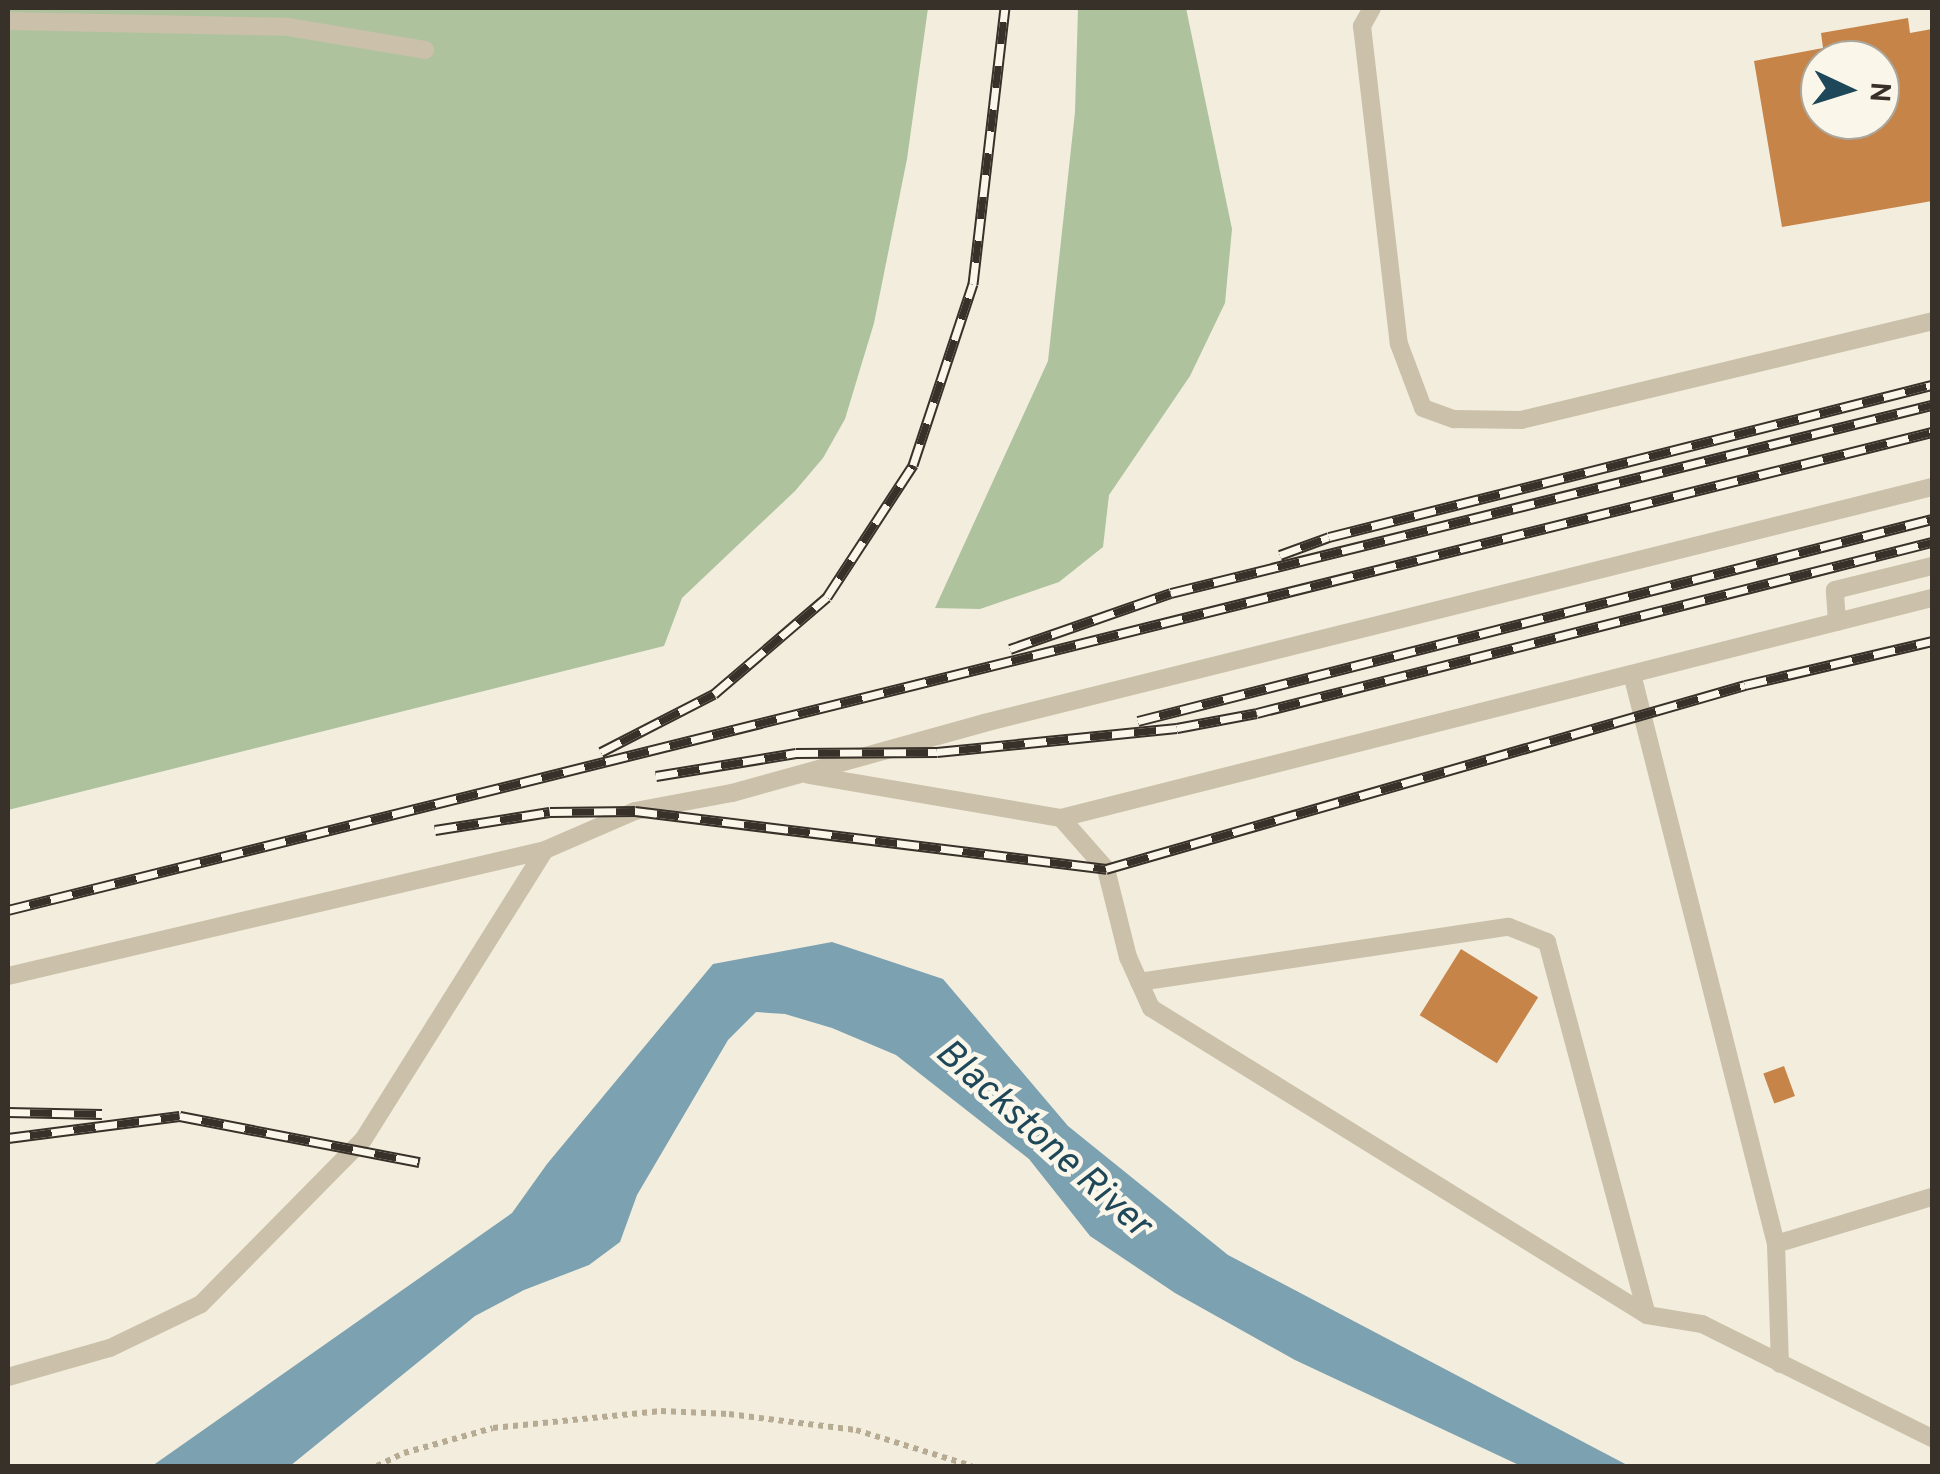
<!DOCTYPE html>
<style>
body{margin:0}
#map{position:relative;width:1940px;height:1474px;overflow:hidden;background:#f2eddd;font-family:Overpass,sans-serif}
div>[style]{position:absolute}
.green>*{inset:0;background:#adc29d}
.water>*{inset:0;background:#7ca1b0}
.building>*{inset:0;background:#c68448;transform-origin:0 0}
.path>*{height:6px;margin-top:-3px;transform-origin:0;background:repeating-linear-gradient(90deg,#b7ab93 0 5px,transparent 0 10px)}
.service>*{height:18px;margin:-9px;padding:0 9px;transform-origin:9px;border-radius:9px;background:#cbc0a9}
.rail>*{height:11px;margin-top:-5.5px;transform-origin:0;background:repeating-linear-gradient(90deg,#faf6ea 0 22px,#383129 0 44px);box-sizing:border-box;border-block:2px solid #383129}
span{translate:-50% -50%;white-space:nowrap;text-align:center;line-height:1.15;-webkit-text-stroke:9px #faf6ea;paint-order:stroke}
.water-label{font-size:38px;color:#1e4859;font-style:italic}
.frame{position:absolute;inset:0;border:10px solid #383129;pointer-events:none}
.north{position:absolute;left:1800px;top:40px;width:100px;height:100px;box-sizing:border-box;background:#faf6ea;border:2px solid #aca79d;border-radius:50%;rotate:94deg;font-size:28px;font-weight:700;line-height:40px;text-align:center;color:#383129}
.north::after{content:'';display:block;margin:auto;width:35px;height:45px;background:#1e4859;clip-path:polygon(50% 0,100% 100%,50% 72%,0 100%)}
</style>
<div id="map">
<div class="green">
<div style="clip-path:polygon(8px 8px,928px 8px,907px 159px,874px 323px,845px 419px,823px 458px,795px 491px,682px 598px,664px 646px,8px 810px)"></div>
<div style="clip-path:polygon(1078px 8px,1186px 8px,1232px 229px,1225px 303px,1190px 376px,1109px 495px,1103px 547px,1059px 582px,980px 609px,935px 608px,1048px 361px,1075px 112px)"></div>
</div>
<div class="water">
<div style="clip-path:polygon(832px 942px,943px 979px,1068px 1126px,1228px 1255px,1629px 1466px,1521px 1466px,1295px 1360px,1175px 1293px,1090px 1236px,1029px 1159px,896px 1055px,832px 1028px,785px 1014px,756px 1012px,728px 1040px,637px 1195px,620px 1242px,589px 1265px,524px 1290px,475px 1316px,290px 1466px,152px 1466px,512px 1213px,547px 1164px,713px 964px)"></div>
</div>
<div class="building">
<div style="clip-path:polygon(evenodd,1908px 18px,1910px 33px,1932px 29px,1932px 201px,1782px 227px,1754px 61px,1823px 48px,1821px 33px,1908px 18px,1820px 60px,1880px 60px,1880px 120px,1820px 120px,1820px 60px)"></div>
<div style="left:1461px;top:949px;width:91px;height:78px;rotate:32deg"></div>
<div style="left:1784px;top:1066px;width:32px;height:22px;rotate:70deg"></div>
</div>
<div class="path">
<div style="left:377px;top:1466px;width:30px;rotate:-26deg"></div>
<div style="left:404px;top:1453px;width:92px;rotate:-15.7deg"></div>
<div style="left:493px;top:1428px;width:169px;rotate:-5.8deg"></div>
<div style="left:661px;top:1411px;width:68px;rotate:2.5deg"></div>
<div style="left:729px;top:1414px;width:128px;rotate:7.2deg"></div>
<div style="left:856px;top:1430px;width:121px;rotate:17.2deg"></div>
</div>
<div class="service">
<div style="left:1372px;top:8px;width:21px;rotate:119deg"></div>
<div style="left:1362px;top:26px;width:320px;rotate:83.4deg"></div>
<div style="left:1399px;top:344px;width:68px;rotate:69.4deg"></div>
<div style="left:1423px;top:408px;width:33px;rotate:20deg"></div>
<div style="left:1454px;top:419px;width:67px;rotate:0.9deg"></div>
<div style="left:1521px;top:420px;width:423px;rotate:-13.5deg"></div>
<div style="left:8px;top:21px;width:280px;rotate:1.2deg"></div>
<div style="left:288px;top:27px;width:139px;rotate:9.5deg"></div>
<div style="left:1837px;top:622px;width:32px;rotate:-94deg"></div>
<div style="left:1835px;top:590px;width:100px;rotate:-13.9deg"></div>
<div style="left:1632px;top:674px;width:588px;rotate:75.82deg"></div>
<div style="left:1776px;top:1244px;width:120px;rotate:88.1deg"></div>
<div style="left:809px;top:775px;width:256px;rotate:9.7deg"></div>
<div style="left:1061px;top:818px;width:898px;rotate:-14.18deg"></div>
<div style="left:1061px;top:818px;width:68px;rotate:48.6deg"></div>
<div style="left:1106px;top:869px;width:91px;rotate:76deg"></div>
<div style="left:1128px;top:957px;width:56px;rotate:65.7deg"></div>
<div style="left:1151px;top:1008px;width:583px;rotate:31.76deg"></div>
<div style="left:1647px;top:1315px;width:56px;rotate:9.3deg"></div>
<div style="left:1702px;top:1324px;width:257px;rotate:26.4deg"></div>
<div style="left:8px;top:976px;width:552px;rotate:-13.2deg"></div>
<div style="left:1139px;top:982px;width:374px;rotate:-8.5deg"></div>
<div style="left:1509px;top:927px;width:41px;rotate:21.5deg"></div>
<div style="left:1547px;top:942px;width:386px;rotate:75deg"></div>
<div style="left:1776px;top:1244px;width:163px;rotate:-16.8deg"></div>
<div style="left:8px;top:1377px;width:106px;rotate:-15.9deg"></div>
<div style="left:110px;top:1348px;width:101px;rotate:-25.8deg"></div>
<div style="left:201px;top:1304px;width:231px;rotate:-45.4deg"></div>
<div style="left:363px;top:1140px;width:342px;rotate:-57.9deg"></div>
<div style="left:545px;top:850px;width:98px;rotate:-23.4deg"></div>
<div style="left:635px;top:811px;width:99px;rotate:-10.5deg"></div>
<div style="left:732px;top:793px;width:262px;rotate:-15.5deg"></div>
<div style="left:984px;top:723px;width:977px;rotate:-13.98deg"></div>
</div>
<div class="rail">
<div style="left:1280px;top:555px;width:52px;rotate:-20.2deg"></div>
<div style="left:1329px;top:537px;width:622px;rotate:-14.15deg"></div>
<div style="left:1010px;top:649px;width:170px;rotate:-19.2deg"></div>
<div style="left:1171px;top:593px;width:784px;rotate:-13.88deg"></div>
<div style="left:1138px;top:721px;width:819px;rotate:-14.27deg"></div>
<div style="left:601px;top:752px;width:127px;rotate:-27.2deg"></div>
<div style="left:714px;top:694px;width:149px;rotate:-40.6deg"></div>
<div style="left:827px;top:597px;width:158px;rotate:-56.9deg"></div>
<div style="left:913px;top:465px;width:191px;rotate:-71.7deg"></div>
<div style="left:973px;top:284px;width:278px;rotate:-83.4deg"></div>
<div style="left:656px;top:776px;width:142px;rotate:-9.3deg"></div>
<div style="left:796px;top:753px;width:141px;rotate:-0.4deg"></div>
<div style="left:937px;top:752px;width:241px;rotate:-5.7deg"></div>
<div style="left:1177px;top:728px;width:81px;rotate:-10.6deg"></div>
<div style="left:1257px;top:713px;width:696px;rotate:-14.22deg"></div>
<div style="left:435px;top:830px;width:116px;rotate:-8.9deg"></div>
<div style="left:550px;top:812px;width:85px;rotate:-0.7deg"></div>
<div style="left:635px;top:811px;width:475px;rotate:7deg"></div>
<div style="left:1106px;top:869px;width:665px;rotate:-16.06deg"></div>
<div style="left:1745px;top:685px;width:192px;rotate:-13.2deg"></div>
<div style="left:8px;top:910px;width:1982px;rotate:-13.95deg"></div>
<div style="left:8px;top:1112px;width:94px;rotate:1.2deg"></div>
<div style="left:8px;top:1138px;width:173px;rotate:-7.3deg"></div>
<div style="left:180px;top:1116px;width:244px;rotate:10.9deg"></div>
</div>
<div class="water-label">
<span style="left:1042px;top:1140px;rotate:42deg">Blackstone River</span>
</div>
<div class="frame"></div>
<div class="north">N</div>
</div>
